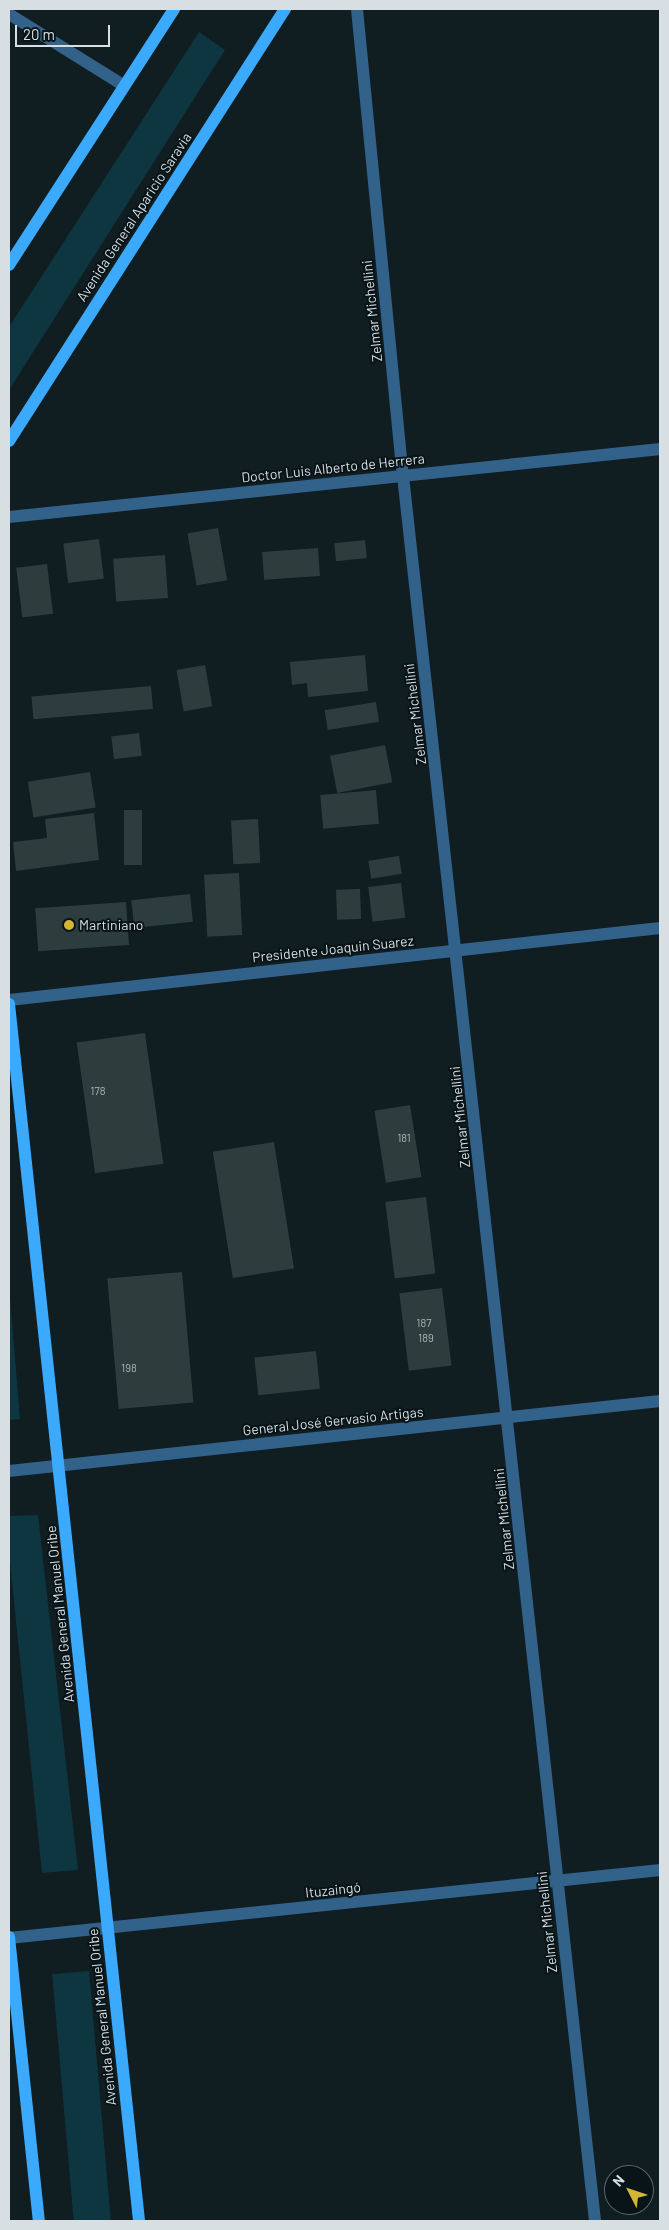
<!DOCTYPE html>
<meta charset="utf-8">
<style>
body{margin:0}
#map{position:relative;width:669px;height:2230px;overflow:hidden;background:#101d21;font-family:Barlow,sans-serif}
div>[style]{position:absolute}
.green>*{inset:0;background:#0e3641;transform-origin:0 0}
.building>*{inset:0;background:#2d3c3c;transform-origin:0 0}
.minor>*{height:12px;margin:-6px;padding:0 6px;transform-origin:6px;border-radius:6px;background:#32628a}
.major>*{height:12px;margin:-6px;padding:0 6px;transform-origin:6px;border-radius:6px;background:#3ba9fc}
.dots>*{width:14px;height:14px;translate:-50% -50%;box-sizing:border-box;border:2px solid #081418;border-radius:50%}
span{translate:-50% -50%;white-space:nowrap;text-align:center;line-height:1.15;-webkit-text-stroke:4px #081418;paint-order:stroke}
.number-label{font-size:11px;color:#acb6b8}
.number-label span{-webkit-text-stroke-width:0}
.street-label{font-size:14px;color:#d7dfe2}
.poi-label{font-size:14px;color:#d7dfe2}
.left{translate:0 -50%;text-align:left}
.frame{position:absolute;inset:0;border:10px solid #d7dfe2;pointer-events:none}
.north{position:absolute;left:604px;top:2165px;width:50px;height:50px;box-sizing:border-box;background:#081418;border:1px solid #5b6569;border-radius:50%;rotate:311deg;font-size:14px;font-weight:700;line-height:20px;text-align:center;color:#d7dfe2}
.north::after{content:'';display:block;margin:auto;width:18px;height:22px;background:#d3b635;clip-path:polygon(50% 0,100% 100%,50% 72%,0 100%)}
.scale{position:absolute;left:15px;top:25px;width:95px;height:22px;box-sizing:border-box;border:2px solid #d7dfe2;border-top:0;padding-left:6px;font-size:15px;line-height:18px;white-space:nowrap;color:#d7dfe2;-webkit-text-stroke:4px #081418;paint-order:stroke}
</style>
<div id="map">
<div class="green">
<div style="clip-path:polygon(199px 32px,225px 50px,9px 390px,9px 327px)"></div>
<div style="clip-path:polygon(9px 1285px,20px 1419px,9px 1420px)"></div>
<div style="clip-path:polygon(38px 1515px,78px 1870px,42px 1873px,9px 1553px,9px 1516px)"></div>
<div style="left:89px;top:1971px;width:251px;height:37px;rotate:85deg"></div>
</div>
<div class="building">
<div style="left:218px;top:528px;width:53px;height:31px;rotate:80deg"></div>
<div style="left:99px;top:539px;width:40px;height:36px;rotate:83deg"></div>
<div style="left:365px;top:540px;width:18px;height:31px;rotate:84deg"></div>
<div style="left:318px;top:548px;width:28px;height:56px;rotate:86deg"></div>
<div style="left:165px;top:555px;width:43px;height:52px;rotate:86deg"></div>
<div style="left:47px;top:564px;width:50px;height:31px;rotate:83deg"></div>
<div style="clip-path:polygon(365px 655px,368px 691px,308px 697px,307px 683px,292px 685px,290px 662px)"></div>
<div style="left:205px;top:665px;width:42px;height:29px;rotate:80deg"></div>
<div style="left:151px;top:686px;width:23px;height:120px;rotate:85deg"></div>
<div style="left:376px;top:702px;width:20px;height:52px;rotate:81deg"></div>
<div style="left:139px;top:733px;width:23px;height:28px;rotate:83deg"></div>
<div style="left:385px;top:745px;width:38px;height:56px;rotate:79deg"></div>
<div style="left:90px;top:772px;width:36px;height:63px;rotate:81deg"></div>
<div style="left:376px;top:790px;width:34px;height:56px;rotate:85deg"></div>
<div style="left:124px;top:810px;width:18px;height:55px"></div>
<div style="clip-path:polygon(94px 813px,99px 860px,16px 871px,13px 842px,47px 838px,45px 819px)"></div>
<div style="left:258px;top:819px;width:44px;height:27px;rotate:87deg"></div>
<div style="left:399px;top:856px;width:18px;height:31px;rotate:81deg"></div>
<div style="left:239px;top:873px;width:62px;height:35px;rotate:87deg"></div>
<div style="left:401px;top:883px;width:35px;height:33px;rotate:83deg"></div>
<div style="left:360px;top:889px;width:30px;height:24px;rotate:88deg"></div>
<div style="left:190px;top:894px;width:28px;height:59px;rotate:84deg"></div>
<div style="left:126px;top:902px;width:43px;height:91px;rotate:86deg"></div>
<div style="left:145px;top:1033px;width:132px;height:69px;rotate:82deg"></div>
<div style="left:410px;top:1105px;width:73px;height:36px;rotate:81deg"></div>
<div style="left:274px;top:1142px;width:128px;height:62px;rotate:81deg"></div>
<div style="left:426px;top:1197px;width:77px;height:41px;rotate:83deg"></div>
<div style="left:182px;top:1272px;width:131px;height:75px;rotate:85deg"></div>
<div style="left:442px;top:1288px;width:78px;height:43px;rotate:83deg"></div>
<div style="left:316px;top:1351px;width:38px;height:62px;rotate:84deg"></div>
</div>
<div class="minor">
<div style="left:357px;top:9px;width:469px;rotate:84.4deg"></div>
<div style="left:403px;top:476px;width:1756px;rotate:83.72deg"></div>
<div style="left:9px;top:14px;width:134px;rotate:31.9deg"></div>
<div style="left:9px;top:517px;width:655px;rotate:-5.96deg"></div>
<div style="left:9px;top:1000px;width:655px;rotate:-6.31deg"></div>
<div style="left:9px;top:1471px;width:655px;rotate:-6.14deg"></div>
<div style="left:9px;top:1938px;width:655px;rotate:-5.96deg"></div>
</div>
<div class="major">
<div style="left:9px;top:265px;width:305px;rotate:-57.2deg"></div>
<div style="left:9px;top:441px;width:513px;rotate:-57.43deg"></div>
<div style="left:9px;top:1004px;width:1224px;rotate:83.9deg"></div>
<div style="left:9px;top:1937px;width:286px;rotate:84deg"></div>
</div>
<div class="dots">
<div style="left:69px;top:925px;background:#d3b635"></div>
</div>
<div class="number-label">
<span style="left:98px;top:1091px">178</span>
<span style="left:404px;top:1138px">181</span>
<span style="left:424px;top:1323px">187</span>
<span style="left:426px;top:1338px">189</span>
<span style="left:129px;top:1368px">198</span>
</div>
<div class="street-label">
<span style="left:134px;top:217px;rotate:-57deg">Avenida General Aparicio Saravia</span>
<span style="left:372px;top:311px;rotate:-96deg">Zelmar Michellini</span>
<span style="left:333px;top:468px;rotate:-6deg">Doctor Luis Alberto de Herrera</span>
<span style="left:415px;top:714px;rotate:-97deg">Zelmar Michellini</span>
<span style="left:333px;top:949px;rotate:-6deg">Presidente Joaquin Suarez</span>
<span style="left:460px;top:1117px;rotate:-96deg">Zelmar Michellini</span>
<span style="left:333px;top:1421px;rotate:-6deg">General José Gervasio Artigas</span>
<span style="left:504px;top:1519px;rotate:-96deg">Zelmar Michellini</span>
<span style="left:60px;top:1614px;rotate:-96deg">Avenida General Manuel Oribe</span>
<span style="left:333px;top:1890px;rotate:-6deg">Ituzaingó</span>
<span style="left:547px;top:1922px;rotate:-96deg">Zelmar Michellini</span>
<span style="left:102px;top:2017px;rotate:-96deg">Avenida General Manuel Oribe</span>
</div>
<div class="poi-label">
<span class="left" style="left:79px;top:925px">Martiniano</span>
</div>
<div class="frame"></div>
<div class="north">N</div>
<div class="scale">20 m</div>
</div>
